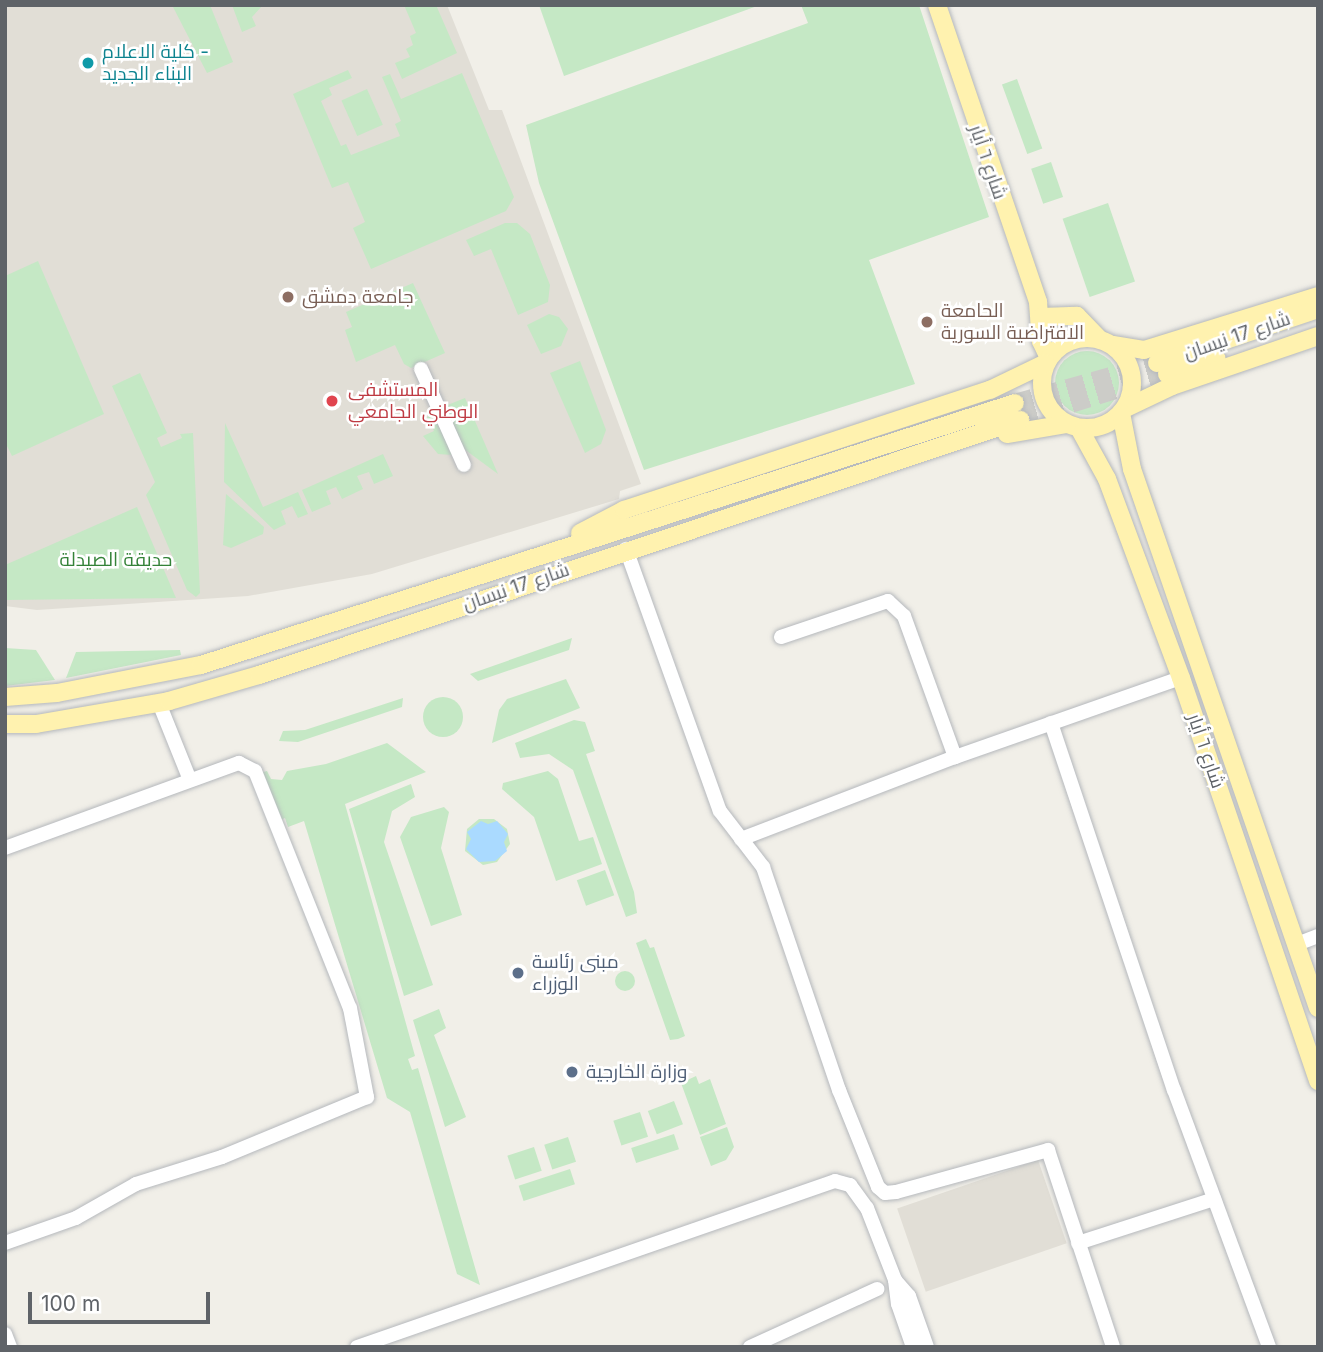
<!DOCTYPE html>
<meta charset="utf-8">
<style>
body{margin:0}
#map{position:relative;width:1323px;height:1352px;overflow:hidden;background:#f1efe8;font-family:Inter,Cairo,sans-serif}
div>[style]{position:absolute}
.education>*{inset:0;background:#e1ded6;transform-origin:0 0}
.green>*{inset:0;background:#c5e8c5;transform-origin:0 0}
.round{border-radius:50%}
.water>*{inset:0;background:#aadaff}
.major-tunnel>*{height:18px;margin-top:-9px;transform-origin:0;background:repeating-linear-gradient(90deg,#ccccc8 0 18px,transparent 0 27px)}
.roads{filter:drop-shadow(0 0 2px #b5b8bc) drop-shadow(0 0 2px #b5b8bc)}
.minor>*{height:14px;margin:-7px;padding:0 7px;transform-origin:7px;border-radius:7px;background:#fff}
.major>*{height:18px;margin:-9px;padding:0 9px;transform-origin:9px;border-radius:9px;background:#fff2af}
.major>.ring{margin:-9px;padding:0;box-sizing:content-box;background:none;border:18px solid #fff2af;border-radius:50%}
.dots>*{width:19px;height:19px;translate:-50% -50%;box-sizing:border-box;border:4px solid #fff;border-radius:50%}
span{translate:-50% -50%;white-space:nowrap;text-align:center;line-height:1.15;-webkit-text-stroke:5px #fff;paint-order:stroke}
.culture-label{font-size:19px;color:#0d838f}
.left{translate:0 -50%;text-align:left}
.street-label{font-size:19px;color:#5f6368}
.education-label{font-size:19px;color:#785e54}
.health-label{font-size:19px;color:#be3a42}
.park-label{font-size:19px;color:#348238}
.service-label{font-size:19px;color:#4e5e75}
.frame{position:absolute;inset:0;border:7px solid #5f6368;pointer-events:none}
.scale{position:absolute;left:28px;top:1292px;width:182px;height:32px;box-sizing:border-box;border:4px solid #5f6368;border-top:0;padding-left:9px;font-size:21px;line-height:24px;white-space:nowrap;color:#5f6368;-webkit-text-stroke:5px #fff;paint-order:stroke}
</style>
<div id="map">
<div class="education">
<div style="clip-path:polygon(5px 5px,447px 5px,489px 110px,502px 110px,641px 484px,620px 491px,619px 499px,372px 574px,248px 596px,37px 610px,5px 606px)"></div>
<div style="left:1038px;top:1160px;width:88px;height:149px;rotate:71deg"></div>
</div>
<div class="green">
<div style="clip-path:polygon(172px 5px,210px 5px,233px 62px,207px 73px)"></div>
<div style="clip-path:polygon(232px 5px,263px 5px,252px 17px,256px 26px,242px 32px)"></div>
<div style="clip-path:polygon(404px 5px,436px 5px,457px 53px,402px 79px,395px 63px,410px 57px,406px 49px,413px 45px,410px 36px,416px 33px)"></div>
<div style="clip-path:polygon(539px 5px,760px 5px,564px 76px)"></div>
<div style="clip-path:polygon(801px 5px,919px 5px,989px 217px,869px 260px,915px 384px,644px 470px,539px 183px,526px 125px,808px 23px)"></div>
<div style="clip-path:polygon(348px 70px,352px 78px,329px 88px,332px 95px,321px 101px,341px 146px,346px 144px,351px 155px,400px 136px,395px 124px,401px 121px,382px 77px,390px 74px,401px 99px,462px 73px,514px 197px,506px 211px,371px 269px,353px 228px,365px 222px,348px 182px,332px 188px,293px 94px)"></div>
<div style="left:1017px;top:79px;width:74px;height:16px;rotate:70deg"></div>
<div style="left:367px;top:89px;width:39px;height:28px;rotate:66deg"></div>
<div style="left:1051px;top:162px;width:37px;height:21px;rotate:71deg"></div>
<div style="left:1108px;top:203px;width:83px;height:48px;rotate:71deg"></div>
<div style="clip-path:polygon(505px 223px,517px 223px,530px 234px,550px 285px,548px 302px,518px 315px,491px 249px,474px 256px,466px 240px)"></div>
<div style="clip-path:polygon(38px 261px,104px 414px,12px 456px,5px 442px,5px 276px)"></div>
<div style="clip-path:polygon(413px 283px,445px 353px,411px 368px,404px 364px,395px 345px,356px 362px,345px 330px,352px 327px,346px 312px)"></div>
<div style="clip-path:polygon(549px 314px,559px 317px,568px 329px,561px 346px,541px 354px,527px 325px)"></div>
<div class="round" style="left:1055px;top:351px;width:64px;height:64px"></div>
<div style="clip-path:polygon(580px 361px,606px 430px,601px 444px,585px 453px,550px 373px)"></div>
<div style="clip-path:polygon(140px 373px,167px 433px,157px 438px,161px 447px,182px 438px,180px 434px,193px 433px,200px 593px,196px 597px,187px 590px,146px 495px,155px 482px,112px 386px)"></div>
<div style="clip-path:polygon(465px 398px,498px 474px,464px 449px,445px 406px)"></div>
<div style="clip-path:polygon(435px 414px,452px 454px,452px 455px,438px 454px,423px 436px,434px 431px,427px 417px)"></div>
<div style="clip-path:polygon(225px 423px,263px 507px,298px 492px,308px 514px,298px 518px,292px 506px,281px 511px,286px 524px,274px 530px,224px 482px)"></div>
<div style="clip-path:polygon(383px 454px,393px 476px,374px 484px,369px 472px,357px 476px,363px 489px,342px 499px,336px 487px,326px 491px,331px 504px,312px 512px,302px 490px)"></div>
<div style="clip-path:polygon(226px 494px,264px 527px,263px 534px,231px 548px,223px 545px)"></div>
<div style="clip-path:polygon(137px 507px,176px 598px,5px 600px,5px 565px)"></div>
<div style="clip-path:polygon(572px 638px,569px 650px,478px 681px,470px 674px)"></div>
<div style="clip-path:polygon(5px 648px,36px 650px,55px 680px,5px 686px)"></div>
<div style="clip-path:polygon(180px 650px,181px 655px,66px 678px,76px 652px)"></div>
<div style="clip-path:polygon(566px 679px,580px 708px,492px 743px,499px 710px,507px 699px)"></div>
<div class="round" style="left:423px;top:697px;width:40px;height:40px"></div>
<div style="clip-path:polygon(403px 698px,402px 707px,298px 742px,279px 741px,283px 731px,305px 730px)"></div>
<div style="clip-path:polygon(574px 720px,585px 722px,595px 751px,586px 754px,634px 892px,637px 913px,626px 917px,573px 770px,549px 754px,520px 758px,515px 743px)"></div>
<div style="clip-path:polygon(387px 743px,426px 772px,345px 804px,415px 1056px,408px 1059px,412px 1070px,418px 1068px,480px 1285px,457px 1274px,410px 1112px,387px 1098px,304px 821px,288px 827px,285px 818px,278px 821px,260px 773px,267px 771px,271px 779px,282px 780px,287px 771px,326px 764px)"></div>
<div style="clip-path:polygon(548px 771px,558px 779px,579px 841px,593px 837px,602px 864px,556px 881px,534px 817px,502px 789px,503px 783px)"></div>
<div style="clip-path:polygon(411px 784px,415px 797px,392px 811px,384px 842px,433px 985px,404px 996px,349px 809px)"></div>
<div style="clip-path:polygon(444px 807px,449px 812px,441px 848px,462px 915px,431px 926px,400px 837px,411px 817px)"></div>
<div style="clip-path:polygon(479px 819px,494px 819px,507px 829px,510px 844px,497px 862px,483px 865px,465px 851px,467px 829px)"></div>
<div style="left:605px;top:870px;width:27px;height:30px;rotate:70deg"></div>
<div style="clip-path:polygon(646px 939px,650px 948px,654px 947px,685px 1036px,678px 1039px,670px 1040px,636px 943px)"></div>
<div class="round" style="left:615px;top:971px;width:20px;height:20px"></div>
<div style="clip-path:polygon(439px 1009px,446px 1028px,434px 1035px,466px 1117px,445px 1127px,413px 1020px)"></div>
<div style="clip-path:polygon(696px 1076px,699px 1084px,710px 1079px,726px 1124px,700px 1135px,681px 1083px)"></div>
<div style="left:674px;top:1101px;width:25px;height:28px;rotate:69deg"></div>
<div style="left:640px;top:1112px;width:26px;height:28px;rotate:72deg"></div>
<div style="clip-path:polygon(727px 1127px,734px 1147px,726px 1160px,711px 1166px,700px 1137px)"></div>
<div style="left:674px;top:1134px;width:16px;height:45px;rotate:72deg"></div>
<div style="left:568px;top:1137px;width:26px;height:25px;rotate:72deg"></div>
<div style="left:534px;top:1147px;width:25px;height:28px;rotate:72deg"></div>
<div style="left:570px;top:1169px;width:16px;height:54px;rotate:72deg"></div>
</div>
<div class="water">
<div style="clip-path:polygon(481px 821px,488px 824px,497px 821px,508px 834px,504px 842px,507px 851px,495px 861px,479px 862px,466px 849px,471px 839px,467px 832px)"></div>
</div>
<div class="major-tunnel">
<div style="left:1015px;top:403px;width:148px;rotate:-15.7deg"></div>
<div style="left:1020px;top:420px;width:154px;rotate:-17.4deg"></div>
</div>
<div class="roads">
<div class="minor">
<div style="left:421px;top:369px;width:105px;rotate:65.9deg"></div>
<div style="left:626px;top:549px;width:278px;rotate:70.3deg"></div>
<div style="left:720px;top:811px;width:71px;rotate:52.5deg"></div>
<div style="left:763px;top:867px;width:236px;rotate:71.2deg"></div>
<div style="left:839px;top:1090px;width:105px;rotate:68.1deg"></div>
<div style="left:878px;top:1187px;width:9px;rotate:41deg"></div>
<div style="left:885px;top:1193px;width:11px;rotate:-5deg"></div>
<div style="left:896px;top:1192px;width:158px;rotate:-15.4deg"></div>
<div style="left:1048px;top:1150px;width:207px;rotate:71.7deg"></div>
<div style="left:781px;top:637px;width:113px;rotate:-18.6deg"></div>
<div style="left:888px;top:601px;width:22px;rotate:43deg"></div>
<div style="left:904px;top:616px;width:150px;rotate:70.1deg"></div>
<div style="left:159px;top:703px;width:83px;rotate:68.1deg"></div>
<div style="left:1051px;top:723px;width:387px;rotate:71.5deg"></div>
<div style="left:1174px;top:1090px;width:274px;rotate:69.7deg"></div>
<div style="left:741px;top:839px;width:229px;rotate:-21deg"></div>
<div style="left:955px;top:757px;width:239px;rotate:-19.3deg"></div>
<div style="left:5px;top:848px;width:249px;rotate:-20deg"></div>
<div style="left:239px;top:763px;width:18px;rotate:27deg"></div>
<div style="left:255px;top:771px;width:255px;rotate:68.2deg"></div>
<div style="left:350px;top:1008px;width:91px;rotate:79.2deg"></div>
<div style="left:367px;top:1097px;width:157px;rotate:157.5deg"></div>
<div style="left:222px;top:1157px;width:90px;rotate:162.6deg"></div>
<div style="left:136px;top:1184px;width:69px;rotate:150.5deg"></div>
<div style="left:76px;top:1218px;width:75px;rotate:160.6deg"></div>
<div style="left:1297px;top:944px;width:22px;rotate:-21deg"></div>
<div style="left:1078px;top:1243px;width:143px;rotate:-17.9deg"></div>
<div style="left:895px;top:1280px;width:21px;rotate:49deg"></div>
<div style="left:909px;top:1296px;width:54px;rotate:70.6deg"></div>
<div style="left:5px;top:1334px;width:14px;rotate:69deg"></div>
<div style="left:357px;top:1347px;width:506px;rotate:-19.15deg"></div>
<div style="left:835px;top:1181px;width:16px;rotate:15deg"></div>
<div style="left:850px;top:1185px;width:29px;rotate:54deg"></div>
<div style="left:867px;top:1208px;width:77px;rotate:68.7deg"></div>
<div style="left:895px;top:1280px;width:24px;rotate:83deg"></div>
<div style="left:898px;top:1304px;width:46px;rotate:70.8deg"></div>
<div style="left:750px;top:1347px;width:140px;rotate:-24.5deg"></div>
</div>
<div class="major">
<div style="left:937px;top:5px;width:314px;rotate:71.2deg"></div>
<div style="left:1038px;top:302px;width:39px;rotate:86deg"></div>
<div style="left:1041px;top:341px;width:19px;rotate:65deg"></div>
<div style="left:1041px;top:317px;width:36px;rotate:-2deg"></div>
<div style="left:1077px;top:316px;width:33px;rotate:46deg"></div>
<div class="ring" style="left:1042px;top:338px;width:72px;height:72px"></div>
<div style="left:1113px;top:345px;width:31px;rotate:9deg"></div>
<div style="left:1144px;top:350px;width:182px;rotate:-17.2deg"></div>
<div style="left:1157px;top:363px;width:170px;rotate:-18.5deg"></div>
<div style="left:1167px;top:374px;width:52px;rotate:-17.7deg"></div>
<div style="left:1124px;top:409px;width:53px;rotate:-25.6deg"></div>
<div style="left:1172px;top:386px;width:154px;rotate:-18.9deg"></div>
<div style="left:1121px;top:413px;width:57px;rotate:78.9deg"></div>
<div style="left:1132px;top:469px;width:570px;rotate:70.96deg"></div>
<div style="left:1079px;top:428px;width:58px;rotate:61.2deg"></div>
<div style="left:1107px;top:479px;width:212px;rotate:69.6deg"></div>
<div style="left:1181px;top:678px;width:426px;rotate:71.2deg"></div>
<div style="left:1007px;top:434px;width:61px;rotate:-9.5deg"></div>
<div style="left:580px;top:533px;width:50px;rotate:-27.6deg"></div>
<div style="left:624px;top:510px;width:385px;rotate:-18.2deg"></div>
<div style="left:990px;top:390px;width:62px;rotate:-25.7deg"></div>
<div style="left:5px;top:697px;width:52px;rotate:-4.4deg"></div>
<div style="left:57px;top:693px;width:147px;rotate:-11deg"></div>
<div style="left:201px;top:665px;width:855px;rotate:-17.84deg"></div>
<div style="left:5px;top:724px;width:31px"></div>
<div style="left:36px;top:724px;width:135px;rotate:-9.8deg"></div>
<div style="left:169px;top:701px;width:94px;rotate:-16.1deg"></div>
<div style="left:259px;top:675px;width:803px;rotate:-18.53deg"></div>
</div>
</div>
<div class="dots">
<div style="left:88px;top:63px;background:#0f9aa8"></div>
<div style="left:288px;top:297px;background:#8d6e63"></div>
<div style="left:927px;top:322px;background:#8d6e63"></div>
<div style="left:332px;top:401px;background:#e0444e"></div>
<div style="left:518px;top:973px;background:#5c6f8a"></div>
<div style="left:572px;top:1072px;background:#5c6f8a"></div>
</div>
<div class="culture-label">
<span class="left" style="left:102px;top:63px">كلية الاعلام -<br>البناء الجديد</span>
</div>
<div class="street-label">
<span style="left:988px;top:162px;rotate:71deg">شارع ٦ أيار</span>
<span style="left:1237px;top:336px;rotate:-19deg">شارع 17 نيسان</span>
<span style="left:516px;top:587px;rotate:-19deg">شارع 17 نيسان</span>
<span style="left:1206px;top:751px;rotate:71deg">شارع ٦ أيار</span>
</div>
<div class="education-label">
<span class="left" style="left:302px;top:297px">جامعة دمشق</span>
<span class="left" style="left:941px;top:322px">الحامعة<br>الافتراضية السورية</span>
</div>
<div class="health-label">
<span class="left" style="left:348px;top:401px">المستشفى<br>الوطني الجامعي</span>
</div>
<div class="park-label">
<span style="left:116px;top:560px">حديقة الصيدلة</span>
</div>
<div class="service-label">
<span class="left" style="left:532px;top:973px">مبنى رئاسة<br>الوزراء</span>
<span class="left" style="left:586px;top:1072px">وزارة الخارجية</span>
</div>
<div class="frame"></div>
<div class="scale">100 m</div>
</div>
